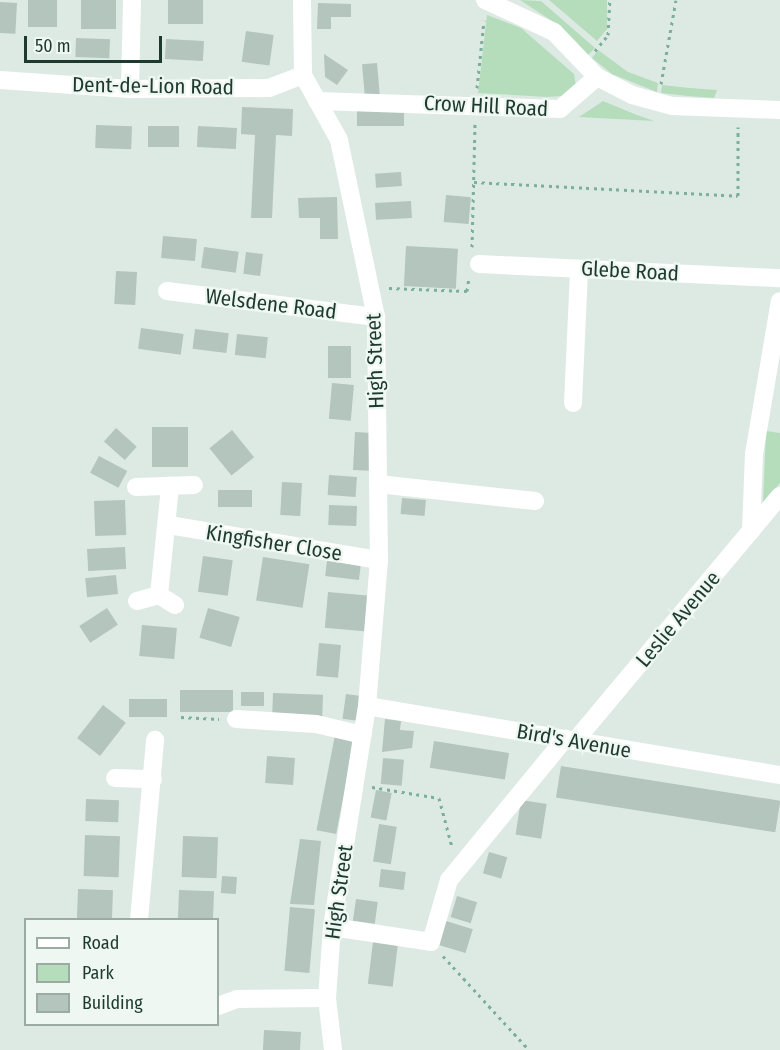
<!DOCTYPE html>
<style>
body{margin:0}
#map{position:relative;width:780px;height:1050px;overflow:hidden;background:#ddeae3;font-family:"Fira Sans Condensed",sans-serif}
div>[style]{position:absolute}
.green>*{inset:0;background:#b5ddbc}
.building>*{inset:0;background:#b3c5bc;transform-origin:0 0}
.path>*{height:3px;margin-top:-1.5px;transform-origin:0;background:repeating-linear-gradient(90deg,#7caf9b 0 3px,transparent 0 7.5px)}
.minor>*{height:18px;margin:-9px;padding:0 9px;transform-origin:9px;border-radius:9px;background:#fff}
span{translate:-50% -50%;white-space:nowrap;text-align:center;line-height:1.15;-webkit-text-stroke:4.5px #eef7f1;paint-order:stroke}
.street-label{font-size:21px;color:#1e3a30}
.legend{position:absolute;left:24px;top:918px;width:195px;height:108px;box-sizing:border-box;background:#eef7f1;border:2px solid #9baba4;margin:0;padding:8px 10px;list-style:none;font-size:18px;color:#1e3a30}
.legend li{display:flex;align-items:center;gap:12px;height:30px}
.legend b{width:30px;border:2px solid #9baba4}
.scale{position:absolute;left:24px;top:36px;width:138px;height:27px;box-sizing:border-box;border:3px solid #1e3a30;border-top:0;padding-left:8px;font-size:18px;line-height:21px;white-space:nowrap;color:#1e3a30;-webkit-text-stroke:4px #eef7f1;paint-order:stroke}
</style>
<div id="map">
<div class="green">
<div style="clip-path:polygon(520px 0,541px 1px,595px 48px,588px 55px,555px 23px)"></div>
<div style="clip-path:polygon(549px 0,607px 0,607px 29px,597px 41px)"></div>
<div style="clip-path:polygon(487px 15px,521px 28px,574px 74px,576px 86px,562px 96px,547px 97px,478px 93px)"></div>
<div style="clip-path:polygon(598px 50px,628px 72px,658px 83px,657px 92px,612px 74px,592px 58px)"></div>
<div style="clip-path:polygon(662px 85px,690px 88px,717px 90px,714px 98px,688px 96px,661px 93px)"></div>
<div style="clip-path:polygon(603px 101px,637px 115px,654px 121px,579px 117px)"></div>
<div style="clip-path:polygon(766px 431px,780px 433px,780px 483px,763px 502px)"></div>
</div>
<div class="building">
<div style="left:28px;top:0;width:29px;height:27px"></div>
<div style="left:81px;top:0;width:35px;height:29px"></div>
<div style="left:168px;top:0;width:35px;height:24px"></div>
<div style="left:0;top:2px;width:17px;height:31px;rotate:3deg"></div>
<div style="clip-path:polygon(318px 3px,351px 4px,351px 17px,331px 17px,331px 29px,317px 29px)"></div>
<div style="left:246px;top:31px;width:28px;height:31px;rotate:8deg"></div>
<div style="left:76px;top:38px;width:34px;height:19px;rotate:2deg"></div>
<div style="left:166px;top:39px;width:38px;height:20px;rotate:3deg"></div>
<div style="clip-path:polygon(324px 54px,348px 70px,337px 85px,325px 77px)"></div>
<div style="left:377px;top:63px;width:32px;height:15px;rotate:85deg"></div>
<div style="clip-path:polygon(242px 107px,293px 109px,292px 136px,276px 135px,272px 218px,251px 218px,255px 135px,241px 134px)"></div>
<div style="left:404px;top:110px;width:16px;height:47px;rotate:90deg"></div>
<div style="left:96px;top:125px;width:36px;height:23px;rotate:2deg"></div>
<div style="left:148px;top:126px;width:31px;height:21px"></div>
<div style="left:198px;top:126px;width:39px;height:21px;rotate:3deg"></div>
<div style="left:401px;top:172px;width:14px;height:26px;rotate:86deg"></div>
<div style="left:446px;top:195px;width:25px;height:27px;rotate:5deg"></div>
<div style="clip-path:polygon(337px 197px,338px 239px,320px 239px,320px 218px,299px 218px,298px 198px)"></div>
<div style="left:411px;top:201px;width:17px;height:36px;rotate:87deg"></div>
<div style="left:163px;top:236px;width:34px;height:22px;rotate:5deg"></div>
<div style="left:406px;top:246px;width:52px;height:40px;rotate:3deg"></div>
<div style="left:204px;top:247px;width:35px;height:21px;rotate:8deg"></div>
<div style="left:246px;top:252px;width:17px;height:22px;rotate:7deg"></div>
<div style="left:116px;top:271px;width:21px;height:33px;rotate:3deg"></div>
<div style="left:141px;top:328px;width:43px;height:21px;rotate:8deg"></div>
<div style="left:195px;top:329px;width:34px;height:20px;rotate:7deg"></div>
<div style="left:237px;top:334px;width:31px;height:21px;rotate:6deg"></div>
<div style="left:328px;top:346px;width:23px;height:32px"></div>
<div style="left:332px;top:383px;width:22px;height:36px;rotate:5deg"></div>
<div style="left:152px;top:427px;width:36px;height:40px"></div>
<div style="left:116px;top:428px;width:28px;height:18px;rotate:42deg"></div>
<div style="left:232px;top:430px;width:35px;height:29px;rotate:51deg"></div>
<div style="left:355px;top:432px;width:17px;height:38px;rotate:3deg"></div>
<div style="left:99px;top:456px;width:32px;height:19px;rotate:28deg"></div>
<div style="left:329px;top:475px;width:28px;height:20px;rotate:4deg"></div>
<div style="left:282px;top:482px;width:20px;height:33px;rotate:3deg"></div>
<div style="left:218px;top:490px;width:34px;height:17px"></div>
<div style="left:402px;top:498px;width:24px;height:16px;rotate:5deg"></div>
<div style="left:125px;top:500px;width:35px;height:31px;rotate:88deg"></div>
<div style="left:329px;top:505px;width:28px;height:20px;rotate:2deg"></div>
<div style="left:125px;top:547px;width:22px;height:38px;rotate:87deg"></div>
<div style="left:203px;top:556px;width:30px;height:36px;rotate:8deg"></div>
<div style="left:263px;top:557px;width:47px;height:44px;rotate:9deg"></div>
<div style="left:327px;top:561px;width:34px;height:15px;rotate:7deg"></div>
<div style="left:116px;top:575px;width:19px;height:31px;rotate:84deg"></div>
<div style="left:328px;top:592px;width:42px;height:36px;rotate:5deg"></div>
<div style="left:107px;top:608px;width:20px;height:33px;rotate:57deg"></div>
<div style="left:208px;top:608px;width:33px;height:31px;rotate:16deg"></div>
<div style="left:142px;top:625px;width:35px;height:31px;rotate:5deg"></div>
<div style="left:319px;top:643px;width:22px;height:33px;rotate:5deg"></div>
<div style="left:180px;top:690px;width:53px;height:22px"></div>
<div style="left:241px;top:692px;width:23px;height:14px"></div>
<div style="left:273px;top:693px;width:50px;height:22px;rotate:2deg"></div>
<div style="left:346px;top:694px;width:15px;height:25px;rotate:8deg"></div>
<div style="left:167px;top:699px;width:18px;height:38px;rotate:90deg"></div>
<div style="left:103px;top:705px;width:29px;height:42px;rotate:38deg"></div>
<div style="clip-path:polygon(385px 719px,401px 721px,400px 730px,414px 731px,412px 748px,382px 752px)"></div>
<div style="left:335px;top:735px;width:20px;height:97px;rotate:11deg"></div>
<div style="left:434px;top:741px;width:76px;height:27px;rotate:9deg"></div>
<div style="left:267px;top:756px;width:28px;height:27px;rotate:4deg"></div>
<div style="left:383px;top:758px;width:21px;height:26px;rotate:5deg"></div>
<div style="left:561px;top:766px;width:222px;height:32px;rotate:9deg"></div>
<div style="left:376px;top:790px;width:16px;height:28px;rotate:11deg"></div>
<div style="left:86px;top:799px;width:33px;height:22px;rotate:2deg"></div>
<div style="left:521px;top:800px;width:26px;height:35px;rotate:9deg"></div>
<div style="left:379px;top:824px;width:18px;height:38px;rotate:9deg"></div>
<div style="left:85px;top:835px;width:35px;height:41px;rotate:2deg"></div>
<div style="left:183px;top:836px;width:35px;height:41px;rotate:2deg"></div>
<div style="clip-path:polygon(300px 839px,321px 841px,314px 905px,290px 904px)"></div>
<div style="left:489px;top:852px;width:19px;height:22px;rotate:16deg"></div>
<div style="left:381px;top:869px;width:25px;height:18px;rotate:7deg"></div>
<div style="left:222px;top:876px;width:15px;height:17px;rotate:4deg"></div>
<div style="left:78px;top:889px;width:35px;height:31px;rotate:2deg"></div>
<div style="left:179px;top:890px;width:35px;height:30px;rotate:2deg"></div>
<div style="left:457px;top:896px;width:21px;height:22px;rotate:17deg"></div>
<div style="left:356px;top:899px;width:22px;height:22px;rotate:8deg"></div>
<div style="left:290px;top:907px;width:25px;height:64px;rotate:5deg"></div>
<div style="left:446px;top:921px;width:28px;height:25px;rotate:17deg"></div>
<div style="left:373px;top:942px;width:25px;height:42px;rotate:7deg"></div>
<div style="left:264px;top:1030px;width:37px;height:20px;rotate:3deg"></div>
</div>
<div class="path">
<div style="left:595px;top:51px;width:21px;rotate:-51deg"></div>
<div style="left:608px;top:35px;width:35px;rotate:-87deg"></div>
<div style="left:661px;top:84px;width:85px;rotate:-79.9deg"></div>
<div style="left:477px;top:88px;width:68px;rotate:-84.1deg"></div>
<div style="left:474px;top:182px;width:264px;rotate:3deg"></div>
<div style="left:738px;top:196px;width:69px;rotate:-90deg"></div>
<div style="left:472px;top:247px;width:123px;rotate:-88.6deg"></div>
<div style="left:389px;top:288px;width:78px;rotate:2.2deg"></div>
<div style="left:467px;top:291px;width:14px;rotate:-82deg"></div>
<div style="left:181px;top:717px;width:38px;rotate:3deg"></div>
<div style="left:372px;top:787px;width:68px;rotate:9.3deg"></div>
<div style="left:439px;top:798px;width:51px;rotate:75.1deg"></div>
<div style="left:443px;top:956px;width:127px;rotate:47.5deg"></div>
</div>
<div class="minor">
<div style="left:302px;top:0;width:75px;rotate:89.2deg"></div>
<div style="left:303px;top:75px;width:74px;rotate:61deg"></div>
<div style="left:339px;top:140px;width:181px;rotate:78.2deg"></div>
<div style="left:376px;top:317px;width:243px;rotate:89.3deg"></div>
<div style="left:379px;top:560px;width:146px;rotate:94.7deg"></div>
<div style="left:367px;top:706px;width:224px;rotate:99deg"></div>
<div style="left:332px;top:927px;width:71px;rotate:94deg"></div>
<div style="left:327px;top:998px;width:52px;rotate:83.4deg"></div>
<div style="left:485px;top:0;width:76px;rotate:24.9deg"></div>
<div style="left:554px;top:32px;width:62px;rotate:46.3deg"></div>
<div style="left:597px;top:77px;width:39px;rotate:27deg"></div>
<div style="left:632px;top:95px;width:41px;rotate:15.4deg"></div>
<div style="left:672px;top:106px;width:108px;rotate:2.1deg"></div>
<div style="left:0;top:80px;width:130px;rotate:4deg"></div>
<div style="left:130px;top:89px;width:139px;rotate:-0.4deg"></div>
<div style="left:269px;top:88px;width:36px;rotate:-21deg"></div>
<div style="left:130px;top:89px;width:89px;rotate:-88.7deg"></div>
<div style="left:317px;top:101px;width:243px;rotate:1.9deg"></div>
<div style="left:560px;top:109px;width:49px;rotate:-40.9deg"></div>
<div style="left:479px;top:264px;width:301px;rotate:2.7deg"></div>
<div style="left:167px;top:291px;width:211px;rotate:7.1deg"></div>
<div style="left:573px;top:403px;width:134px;rotate:-87.4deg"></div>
<div style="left:378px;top:484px;width:158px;rotate:6.2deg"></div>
<div style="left:136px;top:487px;width:58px;rotate:-2deg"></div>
<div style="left:169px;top:525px;width:213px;rotate:9.5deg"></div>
<div style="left:751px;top:531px;width:77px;rotate:-87.8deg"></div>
<div style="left:754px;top:454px;width:155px;rotate:-80.4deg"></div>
<div style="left:159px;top:595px;width:110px;rotate:-84.2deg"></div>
<div style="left:137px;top:601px;width:23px;rotate:-15deg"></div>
<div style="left:159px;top:595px;width:19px;rotate:32deg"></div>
<div style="left:367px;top:706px;width:419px;rotate:9.5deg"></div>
<div style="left:236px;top:719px;width:80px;rotate:3.6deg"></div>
<div style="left:316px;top:724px;width:48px;rotate:13.2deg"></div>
<div style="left:575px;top:741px;width:319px;rotate:-50.1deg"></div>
<div style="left:115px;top:778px;width:38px;rotate:2deg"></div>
<div style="left:139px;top:920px;width:181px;rotate:-84.9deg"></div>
<div style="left:332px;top:927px;width:100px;rotate:8.6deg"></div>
<div style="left:431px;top:942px;width:65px;rotate:-73.8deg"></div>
<div style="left:449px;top:880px;width:183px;rotate:-50.6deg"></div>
<div style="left:218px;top:1006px;width:20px;rotate:-20deg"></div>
<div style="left:237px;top:999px;width:90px;rotate:-0.6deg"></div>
</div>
<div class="street-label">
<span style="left:153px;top:86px;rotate:1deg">Dent-de-Lion Road</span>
<span style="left:486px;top:106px;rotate:3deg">Crow Hill Road</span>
<span style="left:630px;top:271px;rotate:3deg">Glebe Road</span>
<span style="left:271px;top:304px;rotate:7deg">Welsdene Road</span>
<span style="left:375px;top:361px;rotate:-92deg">High Street</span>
<span style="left:274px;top:543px;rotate:9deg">Kingfisher Close</span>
<span style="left:678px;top:619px;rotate:-50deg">Leslie Avenue</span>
<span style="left:574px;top:741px;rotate:10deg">Bird's Avenue</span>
<span style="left:339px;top:892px;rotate:-82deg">High Street</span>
</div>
<ul class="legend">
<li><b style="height:8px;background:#fff"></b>Road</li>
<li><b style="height:16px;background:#b5ddbc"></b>Park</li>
<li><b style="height:16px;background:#b3c5bc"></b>Building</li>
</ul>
<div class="scale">50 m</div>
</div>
